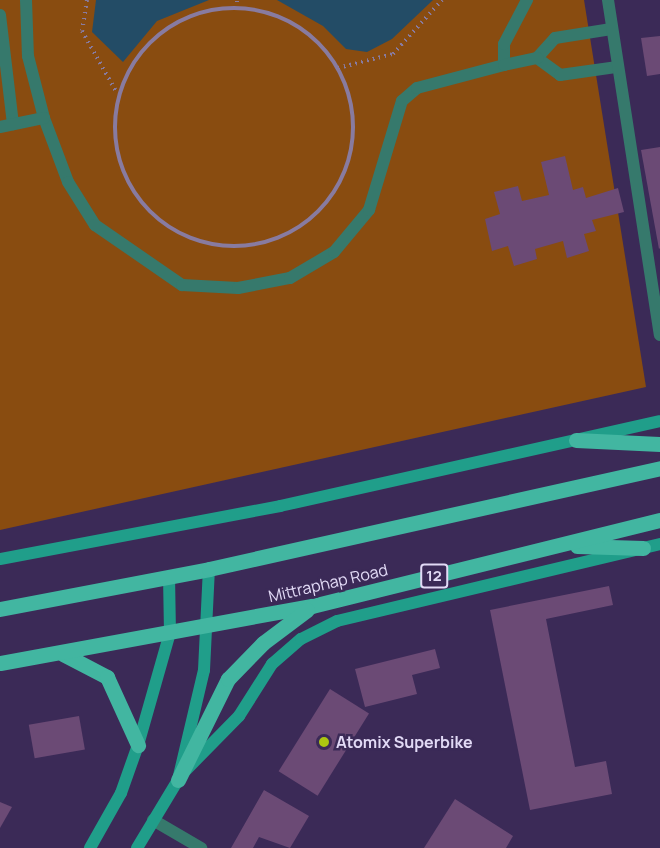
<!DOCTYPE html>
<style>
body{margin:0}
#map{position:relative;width:660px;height:848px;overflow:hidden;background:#3b2a57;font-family:Manrope,sans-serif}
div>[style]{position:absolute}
.green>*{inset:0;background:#894c10}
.water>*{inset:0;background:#234c66}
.building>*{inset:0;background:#6b4a75;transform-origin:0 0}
.path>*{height:4px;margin-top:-2px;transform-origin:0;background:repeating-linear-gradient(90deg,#887ba0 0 1.5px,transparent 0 6px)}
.path>.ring{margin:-2px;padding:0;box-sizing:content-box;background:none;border:4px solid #887ba0;border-radius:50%}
.service>*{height:12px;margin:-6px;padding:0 6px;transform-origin:6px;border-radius:6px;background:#36796c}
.minor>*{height:12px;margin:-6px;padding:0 6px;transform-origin:6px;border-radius:6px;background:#36796c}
.secondary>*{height:12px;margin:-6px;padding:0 6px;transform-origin:6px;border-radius:6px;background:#209e8a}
.primary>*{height:15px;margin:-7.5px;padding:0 7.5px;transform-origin:7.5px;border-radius:7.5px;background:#42b6a1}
.dots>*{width:16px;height:16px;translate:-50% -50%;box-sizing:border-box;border:3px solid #3b2a57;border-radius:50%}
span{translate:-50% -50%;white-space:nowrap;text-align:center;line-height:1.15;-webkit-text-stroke:5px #3b2a57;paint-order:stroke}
.shield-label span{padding:2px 4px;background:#3b2a57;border:2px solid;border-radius:4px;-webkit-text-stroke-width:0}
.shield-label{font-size:15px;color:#e2daf6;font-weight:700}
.street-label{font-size:16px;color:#e2daf6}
.poi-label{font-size:16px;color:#e2daf6;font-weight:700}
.left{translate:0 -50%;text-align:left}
</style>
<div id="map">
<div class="green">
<div style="clip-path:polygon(0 0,584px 0,646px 387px,0 530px)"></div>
</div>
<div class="water">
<div style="clip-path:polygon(96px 0,209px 0,157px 21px,123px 62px,92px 32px)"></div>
<div style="clip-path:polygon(277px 0,433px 0,392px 39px,367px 52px,346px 49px,323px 26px)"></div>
</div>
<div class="building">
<div style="clip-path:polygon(660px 36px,660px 74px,647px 76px,641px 38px)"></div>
<div style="clip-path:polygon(660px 147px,660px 248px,659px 249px,641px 150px)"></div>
<div style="clip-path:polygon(565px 156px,573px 190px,583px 187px,586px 198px,618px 188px,624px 212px,592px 220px,596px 231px,584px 234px,589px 251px,567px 258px,563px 241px,535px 249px,537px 259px,514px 266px,508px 246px,492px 251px,485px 219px,500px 214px,494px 192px,518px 186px,522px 201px,549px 195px,541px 162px)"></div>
<div style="clip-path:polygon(609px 586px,613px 605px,546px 619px,575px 767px,606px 761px,612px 794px,530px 810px,490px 610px)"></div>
<div style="clip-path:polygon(435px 649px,440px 668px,412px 675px,417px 694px,365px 707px,355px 669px)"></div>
<div style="left:330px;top:689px;width:46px;height:97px;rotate:32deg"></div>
<div style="left:79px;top:716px;width:34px;height:51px;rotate:80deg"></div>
<div style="clip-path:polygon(264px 790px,309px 816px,290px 848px,259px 837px,253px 848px,231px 848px)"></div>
<div style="clip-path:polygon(455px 799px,513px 836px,506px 848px,424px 848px)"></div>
<div style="clip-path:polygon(0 802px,12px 807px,0 828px)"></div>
</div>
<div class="path">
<div style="left:87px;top:0;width:31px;rotate:99deg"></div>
<div style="left:82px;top:31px;width:71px;rotate:60.6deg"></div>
<div style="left:237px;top:8px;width:8px;rotate:-90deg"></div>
<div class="ring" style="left:115px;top:8px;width:234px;height:234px"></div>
<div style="left:338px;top:68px;width:57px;rotate:-14.3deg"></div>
<div style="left:393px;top:54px;width:73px;rotate:-47.8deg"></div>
</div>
<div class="service">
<div style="left:26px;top:0;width:56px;rotate:88deg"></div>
<div style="left:28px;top:56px;width:64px;rotate:75.5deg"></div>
<div style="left:44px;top:118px;width:68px;rotate:69.4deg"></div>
<div style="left:68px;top:182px;width:51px;rotate:57.9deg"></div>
<div style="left:95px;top:225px;width:106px;rotate:34.6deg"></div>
<div style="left:182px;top:285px;width:56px;rotate:3.1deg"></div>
<div style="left:238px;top:288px;width:53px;rotate:-10.9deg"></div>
<div style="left:290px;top:278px;width:51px;rotate:-30.6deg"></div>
<div style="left:334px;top:252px;width:55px;rotate:-50.2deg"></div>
<div style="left:369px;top:210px;width:114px;rotate:-73.2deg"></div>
<div style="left:402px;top:101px;width:20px;rotate:-41deg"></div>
<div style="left:417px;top:88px;width:90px;rotate:-14.8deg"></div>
<div style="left:504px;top:65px;width:21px;rotate:-90deg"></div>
<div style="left:504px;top:44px;width:50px;rotate:-62.4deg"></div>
<div style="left:0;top:15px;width:110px;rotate:83.2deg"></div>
<div style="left:537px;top:58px;width:29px;rotate:36deg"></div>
<div style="left:560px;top:75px;width:58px;rotate:-8deg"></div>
<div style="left:537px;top:58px;width:27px;rotate:-48deg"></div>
<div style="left:555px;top:38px;width:57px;rotate:-9.1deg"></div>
<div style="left:504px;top:65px;width:34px;rotate:-12deg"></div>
<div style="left:0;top:127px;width:45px;rotate:-11.6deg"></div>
<div style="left:153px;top:820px;width:56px;rotate:30.3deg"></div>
</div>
<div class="minor">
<div style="left:608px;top:0;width:339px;rotate:81.2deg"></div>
</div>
<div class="secondary">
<div style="left:0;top:559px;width:285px;rotate:-10.7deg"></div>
<div style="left:280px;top:506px;width:389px;rotate:-12.6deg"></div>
<div style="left:186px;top:770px;width:76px;rotate:-45.5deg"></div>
<div style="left:239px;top:716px;width:62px;rotate:-57.6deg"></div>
<div style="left:272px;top:664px;width:38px;rotate:-41deg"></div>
<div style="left:301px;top:639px;width:40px;rotate:-26.6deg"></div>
<div style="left:337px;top:621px;width:332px;rotate:-13.4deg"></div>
<div style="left:90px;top:848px;width:63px;rotate:-60.6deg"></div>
<div style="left:121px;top:793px;width:51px;rotate:-70.5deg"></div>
<div style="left:138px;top:745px;width:116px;rotate:-74.1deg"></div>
<div style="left:170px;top:633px;width:56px;rotate:-91deg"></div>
<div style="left:137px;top:848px;width:79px;rotate:-58.9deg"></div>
<div style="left:178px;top:780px;width:113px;rotate:-76.7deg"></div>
<div style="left:204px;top:670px;width:101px;rotate:-87.2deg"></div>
</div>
<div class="primary">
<div style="left:576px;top:440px;width:84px;rotate:2.7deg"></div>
<div style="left:577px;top:546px;width:66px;rotate:1.7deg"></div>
<div style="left:0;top:609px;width:213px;rotate:-10.8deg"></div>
<div style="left:209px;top:569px;width:462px;rotate:-12.6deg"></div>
<div style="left:63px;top:654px;width:50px;rotate:27.6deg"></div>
<div style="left:107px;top:677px;width:75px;rotate:65.5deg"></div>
<div style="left:0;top:663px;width:317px;rotate:-10.4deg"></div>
<div style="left:312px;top:606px;width:358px;rotate:-13.9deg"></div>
<div style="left:178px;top:780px;width:113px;rotate:-63.7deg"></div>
<div style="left:228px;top:679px;width:50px;rotate:-45.8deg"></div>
<div style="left:263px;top:643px;width:55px;rotate:-36.9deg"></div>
</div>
<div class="dots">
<div style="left:324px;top:742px;background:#acc611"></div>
</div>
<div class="shield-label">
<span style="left:434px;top:576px">12</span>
</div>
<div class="street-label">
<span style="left:328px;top:583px;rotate:-13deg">Mittraphap Road</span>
</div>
<div class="poi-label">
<span class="left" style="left:336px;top:742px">Atomix Superbike</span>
</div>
</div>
